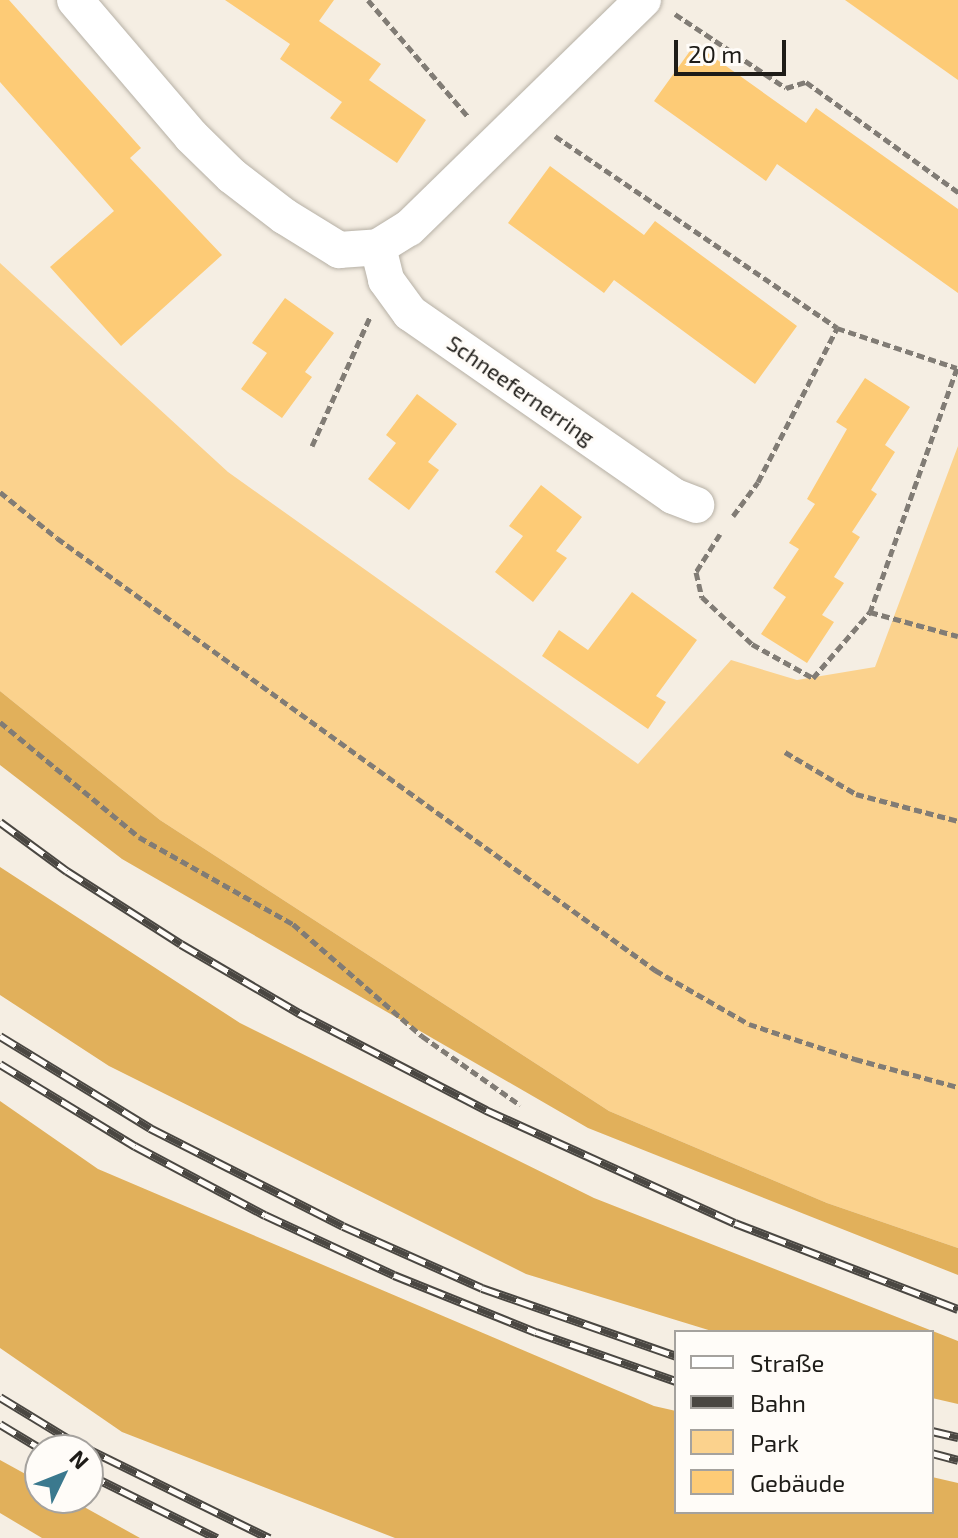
<!DOCTYPE html>
<meta charset="utf-8">
<style>
body{margin:0}
#map{position:relative;width:958px;height:1538px;overflow:hidden;background:#f5eee3;font-family:"Exo 2",sans-serif}
div>[style]{position:absolute}
.green>*{inset:0;background:#fbd28d}
.forest>*{inset:0;background:#e1b05b}
.building>*{inset:0;background:#fdcb76}
.path>*{height:5px;margin-top:-2.5px;transform-origin:0;background:repeating-linear-gradient(90deg,#817c75 0 8px,transparent 0 12px)}
.roads{filter:drop-shadow(0 0 2px #b6b0a5) drop-shadow(0 0 2px #b6b0a5)}
.minor>*{height:36px;margin:-18px;padding:0 18px;transform-origin:18px;border-radius:18px;background:#fff}
.rail>*{height:9px;margin-top:-4.5px;transform-origin:0;background:repeating-linear-gradient(90deg,#fffcf8 0 18px,#4a4742 0 36px);box-sizing:border-box;border-block:2px solid #4a4742}
span{translate:-50% -50%;white-space:nowrap;text-align:center;line-height:1.15;-webkit-text-stroke:6px #fffcf8;paint-order:stroke}
.street-label{font-size:22px;color:#1e1c18}
.legend{position:absolute;left:674px;top:1330px;width:260px;height:184px;box-sizing:border-box;background:#fffcf8;border:2px solid #a5a29e;margin:0;padding:10px 14px;list-style:none;font-size:24px;color:#1e1c18}
.legend li{display:flex;align-items:center;gap:16px;height:40px}
.legend b{width:40px;border:2px solid #a5a29e}
.north{position:absolute;left:24px;top:1434px;width:80px;height:80px;box-sizing:border-box;background:#fffcf8;border:2px solid #a5a29e;border-radius:50%;rotate:47deg;font-size:22px;font-weight:700;line-height:32px;text-align:center;color:#1e1c18}
.north::after{content:'';display:block;margin:auto;width:28px;height:36px;background:#3b798e;clip-path:polygon(50% 0,100% 100%,50% 72%,0 100%)}
.scale{position:absolute;left:674px;top:40px;width:112px;height:36px;box-sizing:border-box;border:4px solid #1e1c18;border-top:0;padding-left:10px;font-size:24px;line-height:28px;white-space:nowrap;color:#1e1c18;-webkit-text-stroke:6px #fffcf8;paint-order:stroke}
</style>
<div id="map">
<div class="green">
<div style="clip-path:polygon(0 263px,228px 472px,638px 764px,731px 660px,797px 680px,875px 667px,958px 446px,958px 1248px,827px 1203px,609px 1111px,160px 820px,0 691px)"></div>
</div>
<div class="forest">
<div style="clip-path:polygon(0 691px,160px 820px,609px 1111px,827px 1203px,958px 1248px,958px 1275px,588px 1128px,122px 859px,0 765px)"></div>
<div style="clip-path:polygon(0 867px,240px 1023px,594px 1198px,958px 1341px,958px 1404px,932px 1398px,932px 1332px,715px 1332px,526px 1274px,109px 1066px,0 995px)"></div>
<div style="clip-path:polygon(0 1101px,98px 1169px,654px 1406px,676px 1411px,676px 1512px,932px 1512px,932px 1477px,958px 1483px,958px 1538px,395px 1538px,122px 1432px,0 1348px)"></div>
<div style="clip-path:polygon(0 1460px,40px 1482px,40px 1498px,68px 1498px,140px 1538px,42px 1538px,0 1513px)"></div>
</div>
<div class="building">
<div style="clip-path:polygon(0 0,9px 0,141px 148px,130px 158px,222px 255px,121px 346px,50px 267px,114px 211px,0 82px)"></div>
<div style="clip-path:polygon(225px 0,334px 0,319px 21px,381px 64px,369px 80px,426px 120px,397px 163px,330px 118px,342px 102px,280px 59px,290px 44px)"></div>
<div style="clip-path:polygon(845px 0,958px 0,958px 80px)"></div>
<div style="clip-path:polygon(695px 44px,806px 123px,816px 108px,958px 209px,958px 293px,777px 164px,766px 181px,654px 101px)"></div>
<div style="clip-path:polygon(550px 166px,644px 235px,655px 221px,797px 326px,755px 384px,614px 280px,604px 293px,508px 223px)"></div>
<div style="clip-path:polygon(285px 298px,334px 333px,305px 372px,312px 377px,282px 418px,241px 389px,267px 353px,252px 343px)"></div>
<div style="clip-path:polygon(865px 378px,910px 407px,885px 445px,895px 452px,871px 490px,877px 494px,852px 532px,860px 537px,834px 577px,844px 583px,822px 615px,834px 622px,807px 663px,761px 634px,786px 597px,773px 588px,799px 549px,789px 543px,815px 504px,807px 499px,847px 429px,836px 422px)"></div>
<div style="clip-path:polygon(417px 394px,457px 424px,428px 462px,439px 470px,409px 510px,368px 479px,396px 443px,386px 435px)"></div>
<div style="clip-path:polygon(541px 485px,582px 517px,556px 551px,567px 558px,533px 602px,495px 572px,523px 536px,509px 526px)"></div>
<div style="clip-path:polygon(632px 592px,697px 640px,656px 696px,666px 702px,648px 729px,542px 656px,559px 630px,588px 650px)"></div>
</div>
<div class="path">
<div style="left:368px;top:0;width:155px;rotate:49.4deg"></div>
<div style="left:675px;top:14px;width:133px;rotate:33.7deg"></div>
<div style="left:786px;top:88px;width:21px;rotate:-17deg"></div>
<div style="left:806px;top:82px;width:188px;rotate:35.9deg"></div>
<div style="left:555px;top:136px;width:341px;rotate:34.2deg"></div>
<div style="left:837px;top:328px;width:126px;rotate:18.4deg"></div>
<div style="left:957px;top:368px;width:259px;rotate:109.6deg"></div>
<div style="left:312px;top:446px;width:141px;rotate:-65.8deg"></div>
<div style="left:0;top:492px;width:73px;rotate:38.9deg"></div>
<div style="left:57px;top:538px;width:738px;rotate:35.84deg"></div>
<div style="left:655px;top:970px;width:108px;rotate:29.9deg"></div>
<div style="left:749px;top:1024px;width:112px;rotate:18.3deg"></div>
<div style="left:855px;top:1059px;width:107px;rotate:15.2deg"></div>
<div style="left:733px;top:516px;width:42px;rotate:-53.7deg"></div>
<div style="left:758px;top:482px;width:173px;rotate:-62.8deg"></div>
<div style="left:720px;top:534px;width:45px;rotate:122.3deg"></div>
<div style="left:696px;top:572px;width:26px;rotate:77deg"></div>
<div style="left:702px;top:597px;width:69px;rotate:43.2deg"></div>
<div style="left:752px;top:644px;width:70px;rotate:29.1deg"></div>
<div style="left:813px;top:678px;width:87px;rotate:-49.2deg"></div>
<div style="left:870px;top:612px;width:91px;rotate:15.3deg"></div>
<div style="left:0;top:722px;width:180px;rotate:39.6deg"></div>
<div style="left:139px;top:837px;width:177px;rotate:29.5deg"></div>
<div style="left:293px;top:924px;width:171px;rotate:41deg"></div>
<div style="left:422px;top:1036px;width:120px;rotate:35.1deg"></div>
<div style="left:785px;top:752px;width:82px;rotate:30.6deg"></div>
<div style="left:856px;top:794px;width:106px;rotate:14.8deg"></div>
</div>
<div class="roads">
<div class="minor">
<div style="left:75px;top:0;width:179px;rotate:49.5deg"></div>
<div style="left:191px;top:136px;width:57px;rotate:44.3deg"></div>
<div style="left:232px;top:176px;width:66px;rotate:37.6deg"></div>
<div style="left:284px;top:216px;width:65px;rotate:31.7deg"></div>
<div style="left:339px;top:250px;width:39px;rotate:-4deg"></div>
<div style="left:378px;top:247px;width:36px;rotate:-32deg"></div>
<div style="left:409px;top:228px;width:327px;rotate:-44.3deg"></div>
<div style="left:378px;top:247px;width:34px;rotate:76deg"></div>
<div style="left:386px;top:280px;width:41px;rotate:54deg"></div>
<div style="left:410px;top:313px;width:320px;rotate:34.8deg"></div>
<div style="left:673px;top:496px;width:25px;rotate:21deg"></div>
</div>
</div>
<div class="rail">
<div style="left:0;top:822px;width:83px;rotate:36.2deg"></div>
<div style="left:67px;top:871px;width:135px;rotate:32.6deg"></div>
<div style="left:181px;top:944px;width:137px;rotate:30.3deg"></div>
<div style="left:299px;top:1013px;width:211px;rotate:27.4deg"></div>
<div style="left:486px;top:1110px;width:273px;rotate:24.4deg"></div>
<div style="left:735px;top:1223px;width:239px;rotate:21.1deg"></div>
<div style="left:0;top:1036px;width:176px;rotate:31.5deg"></div>
<div style="left:150px;top:1128px;width:216px;rotate:26.9deg"></div>
<div style="left:343px;top:1226px;width:152px;rotate:24deg"></div>
<div style="left:482px;top:1288px;width:206px;rotate:19.3deg"></div>
<div style="left:0;top:1064px;width:158px;rotate:31.3deg"></div>
<div style="left:135px;top:1146px;width:147px;rotate:28deg"></div>
<div style="left:265px;top:1215px;width:142px;rotate:24.9deg"></div>
<div style="left:394px;top:1275px;width:153px;rotate:21.9deg"></div>
<div style="left:536px;top:1332px;width:148px;rotate:19.3deg"></div>
<div style="left:0;top:1397px;width:84px;rotate:31.4deg"></div>
<div style="left:72px;top:1441px;width:220px;rotate:26.2deg"></div>
<div style="left:0;top:1424px;width:50px;rotate:31.2deg"></div>
<div style="left:932px;top:1431px;width:27px;rotate:13deg"></div>
<div style="left:932px;top:1453px;width:27px;rotate:15deg"></div>
<div style="left:88px;top:1474px;width:144px;rotate:26.4deg"></div>
</div>
<div class="street-label">
<span style="left:521px;top:390px;rotate:35deg">Schneefernerring</span>
</div>
<ul class="legend">
<li><b style="height:10px;background:#fff"></b>Straße</li>
<li><b style="height:10px;background:#4a4742"></b>Bahn</li>
<li><b style="height:22px;background:#fbd28d"></b>Park</li>
<li><b style="height:22px;background:#fdcb76"></b>Gebäude</li>
</ul>
<div class="north">N</div>
<div class="scale">20 m</div>
</div>
